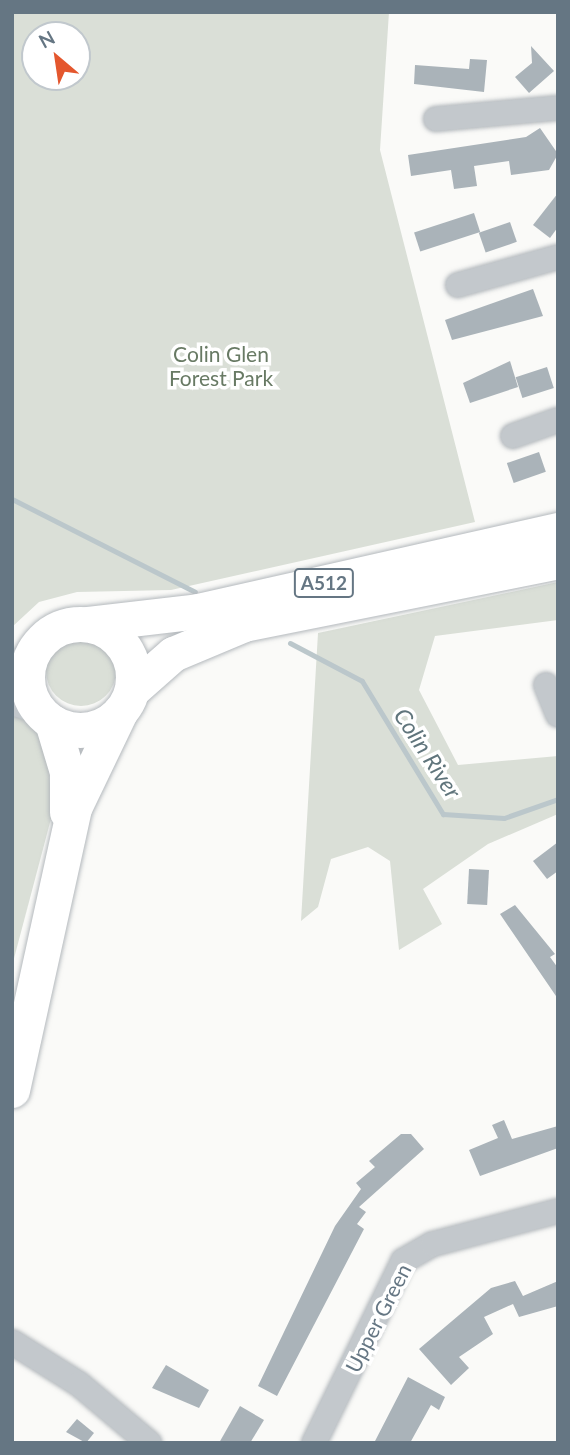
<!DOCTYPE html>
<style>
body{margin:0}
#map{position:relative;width:570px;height:1455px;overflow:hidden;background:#fafaf8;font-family:Lato,sans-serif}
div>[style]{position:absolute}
.green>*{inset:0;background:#dadfd7}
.round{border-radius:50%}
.stream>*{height:5px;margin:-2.5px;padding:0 2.5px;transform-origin:2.5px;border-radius:2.5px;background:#bbc7cb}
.building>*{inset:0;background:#aab3b9;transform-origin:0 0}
.roads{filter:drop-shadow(0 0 2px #b4b9bd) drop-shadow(0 0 2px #b4b9bd)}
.minor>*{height:24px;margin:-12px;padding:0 12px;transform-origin:12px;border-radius:12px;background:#c3c8cc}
.highway>*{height:35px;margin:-17.5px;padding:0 17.5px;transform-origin:17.5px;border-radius:17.5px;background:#fff}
.highway>.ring{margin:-17.5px;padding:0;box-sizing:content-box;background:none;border:35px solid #fff;border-radius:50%}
span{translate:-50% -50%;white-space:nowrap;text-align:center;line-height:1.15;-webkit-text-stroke:7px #fff;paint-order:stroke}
.shield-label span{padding:2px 5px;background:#fff;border:2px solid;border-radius:5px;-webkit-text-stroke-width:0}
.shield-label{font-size:19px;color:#657683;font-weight:700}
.park-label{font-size:21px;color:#687a64}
.street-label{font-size:21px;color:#657683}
.water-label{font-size:23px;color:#60757c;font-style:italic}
.frame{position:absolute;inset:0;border:14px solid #657683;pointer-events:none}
.north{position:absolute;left:21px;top:21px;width:70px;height:70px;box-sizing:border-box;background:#fff;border:2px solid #c1c8cd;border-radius:50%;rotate:331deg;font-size:19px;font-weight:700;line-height:28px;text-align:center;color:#657683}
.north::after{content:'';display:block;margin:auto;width:24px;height:32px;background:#e4572e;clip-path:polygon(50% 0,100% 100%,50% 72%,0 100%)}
</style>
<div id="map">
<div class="green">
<div style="clip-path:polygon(evenodd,12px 12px,389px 12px,380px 150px,475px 522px,171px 590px,77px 592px,39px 602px,12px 627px,12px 12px,77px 35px,77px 77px,35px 77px,35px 35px,77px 35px)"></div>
<div style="clip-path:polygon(558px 582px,558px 620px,435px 636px,419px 690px,458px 765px,558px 756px,558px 814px,488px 844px,423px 889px,442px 924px,399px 950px,390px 861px,368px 847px,331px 859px,318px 907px,301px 921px,318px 633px)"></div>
<div class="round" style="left:46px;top:636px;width:70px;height:70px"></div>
<div style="clip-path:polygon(12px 710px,47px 737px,52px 815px,12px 966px)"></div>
</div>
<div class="stream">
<div style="left:12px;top:499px;width:205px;rotate:26.9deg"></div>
<div style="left:290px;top:643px;width:81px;rotate:27.8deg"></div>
<div style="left:362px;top:681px;width:156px;rotate:58.7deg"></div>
<div style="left:443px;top:814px;width:61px;rotate:3.8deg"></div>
<div style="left:504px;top:818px;width:57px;rotate:-19.4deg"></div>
</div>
<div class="building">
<div style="clip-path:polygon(531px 46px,554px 71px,529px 93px,515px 77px,532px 63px)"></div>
<div style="clip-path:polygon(470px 59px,487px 60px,484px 92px,414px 84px,415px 65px,469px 69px)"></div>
<div style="clip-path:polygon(540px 128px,558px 154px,549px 170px,511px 175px,509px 161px,474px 166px,477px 186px,454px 189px,451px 170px,411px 176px,408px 155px,526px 137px)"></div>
<div style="clip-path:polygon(558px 193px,558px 227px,550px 238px,533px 225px)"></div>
<div style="left:474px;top:213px;width:20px;height:63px;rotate:72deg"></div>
<div style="left:510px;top:222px;width:21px;height:33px;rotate:71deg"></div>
<div style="clip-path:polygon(533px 289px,543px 316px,452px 340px,445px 320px)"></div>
<div style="clip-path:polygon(510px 361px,518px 387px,470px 403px,463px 383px)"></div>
<div style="left:547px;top:367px;width:22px;height:33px;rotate:72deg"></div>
<div style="left:539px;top:452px;width:21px;height:34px;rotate:71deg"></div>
<div style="clip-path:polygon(558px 842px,558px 871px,547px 879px,533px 861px)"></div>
<div style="left:469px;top:869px;width:20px;height:35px;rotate:3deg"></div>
<div style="clip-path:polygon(515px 905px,555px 954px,550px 957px,558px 968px,558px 999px,500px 914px)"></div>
<div style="clip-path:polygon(504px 1120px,512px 1139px,558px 1126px,558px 1148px,480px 1176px,469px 1150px,498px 1138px,492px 1125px)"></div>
<div style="clip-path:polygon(401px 1134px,411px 1134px,424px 1149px,359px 1207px,366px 1212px,357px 1224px,364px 1229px,277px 1396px,258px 1386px,335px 1226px,361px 1189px,356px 1183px,375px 1167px,369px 1161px)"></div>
<div style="clip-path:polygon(515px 1281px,523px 1296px,558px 1281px,558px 1306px,519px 1317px,513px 1304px,484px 1317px,493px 1334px,459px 1357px,469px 1368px,451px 1385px,419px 1349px,491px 1288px)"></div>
<div style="clip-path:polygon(166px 1365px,209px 1390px,199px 1408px,152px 1388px)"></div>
<div style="clip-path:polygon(408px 1377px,445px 1397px,439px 1410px,431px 1405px,410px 1443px,374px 1443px)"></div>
<div style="clip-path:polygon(240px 1406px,264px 1420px,250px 1443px,219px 1443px)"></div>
<div style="clip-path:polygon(77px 1419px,94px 1433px,86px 1443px,66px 1432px)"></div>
</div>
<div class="roads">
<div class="minor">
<div style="left:436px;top:119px;width:122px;rotate:-5.2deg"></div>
<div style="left:458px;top:285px;width:104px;rotate:-15.6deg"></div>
<div style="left:513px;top:436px;width:48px;rotate:-19.6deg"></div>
<div style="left:12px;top:668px;width:41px;rotate:-43deg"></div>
<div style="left:546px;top:685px;width:32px;rotate:68deg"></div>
<div style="left:12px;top:703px;width:32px;rotate:18deg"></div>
<div style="left:12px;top:1342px;width:79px;rotate:32.1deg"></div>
<div style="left:79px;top:1384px;width:92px;rotate:40.1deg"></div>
<div style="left:314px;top:1443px;width:203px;rotate:-63.9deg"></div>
<div style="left:403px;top:1261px;width:34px;rotate:-30deg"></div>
<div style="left:433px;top:1244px;width:129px;rotate:-14.8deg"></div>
</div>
<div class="highway">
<div style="left:88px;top:624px;width:111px;rotate:-6.7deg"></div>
<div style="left:198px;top:611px;width:369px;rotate:-12.7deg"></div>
<div class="ring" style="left:27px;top:624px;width:71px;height:71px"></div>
<div style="left:132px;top:690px;width:55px;rotate:-41.3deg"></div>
<div style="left:173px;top:654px;width:77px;rotate:-22.9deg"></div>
<div style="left:244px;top:624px;width:320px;rotate:-11.3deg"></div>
<div style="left:52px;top:722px;width:52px;rotate:73.3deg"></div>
<div style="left:67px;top:772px;width:40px;rotate:90deg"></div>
<div style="left:12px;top:1090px;width:289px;rotate:-77.6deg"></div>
<div style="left:74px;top:808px;width:106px;rotate:-64.4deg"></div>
</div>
</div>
<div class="shield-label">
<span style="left:324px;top:583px">A512</span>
</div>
<div class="park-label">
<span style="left:221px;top:366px">Colin Glen<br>Forest Park</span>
</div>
<div class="street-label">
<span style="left:378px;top:1318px;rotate:-63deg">Upper Green</span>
</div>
<div class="water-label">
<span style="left:428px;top:753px;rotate:57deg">Colin River</span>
</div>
<div class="frame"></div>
<div class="north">N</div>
</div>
